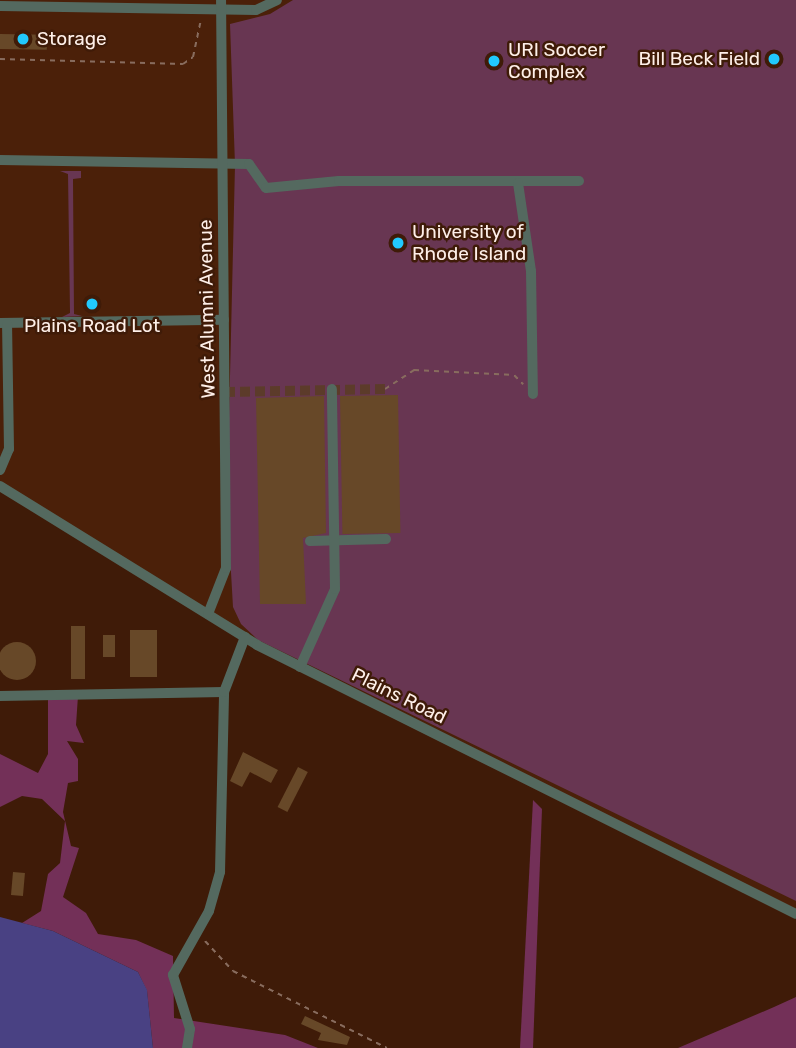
<!DOCTYPE html>
<style>
body{margin:0}
#map{position:relative;width:796px;height:1048px;overflow:hidden;background:#3f1b08;font-family:Rubik,sans-serif}
div>[style]{position:absolute}
.built>*{inset:0;background:#4b2009}
.green>*{inset:0;background:#683652}
.forest>*{inset:0;background:#733058}
.water>*{inset:0;background:#494183}
.building>*{inset:0;background:#674828;transform-origin:0 0}
.round{border-radius:50%}
.minor-tunnel>*{height:10px;margin-top:-5px;transform-origin:0;background:repeating-linear-gradient(90deg,#5c3b2a 0 10px,transparent 0 15px)}
.path>*{height:2px;margin-top:-1px;transform-origin:0;background:repeating-linear-gradient(90deg,#886c5e 0 5px,transparent 0 10px)}
.minor>*{height:10px;margin:-5px;padding:0 5px;transform-origin:5px;border-radius:5px;background:#54695f}
.dots>*{width:19px;height:19px;translate:-50% -50%;box-sizing:border-box;border:4px solid #3f1b08;border-radius:50%}
span{translate:-50% -50%;white-space:nowrap;text-align:center;line-height:1.15;-webkit-text-stroke:5px #3f1b08;paint-order:stroke}
.poi-label{font-size:19px;color:#feefe8}
.left{translate:0 -50%;text-align:left}
.right{translate:-100% -50%;text-align:right}
.street-label{font-size:19px;color:#feefe8}
</style>
<div id="map">
<div class="built">
<div style="clip-path:polygon(0 0,796px 0,796px 917px,321px 678px,0 486px)"></div>
</div>
<div class="green">
<div style="clip-path:polygon(293px 0,796px 0,796px 901px,258px 640px,241px 624px,233px 607px,227px 503px,235px 165px,230px 24px,270px 14px)"></div>
<div style="clip-path:polygon(60px 171px,81px 171px,81px 178px,73px 179px,74px 314px,82px 316px,62px 317px,70px 313px,68px 174px)"></div>
</div>
<div class="forest">
<div style="clip-path:polygon(78px 696px,76px 725px,84px 743px,67px 741px,78px 759px,78px 781px,68px 783px,63px 812px,71px 846px,79px 848px,63px 897px,86px 913px,98px 934px,136px 940px,173px 956px,174px 1018px,285px 1035px,318px 1048px,153px 1048px,147px 991px,138px 972px,53px 931px,22px 923px,41px 911px,48px 874px,60px 863px,65px 821px,42px 799px,22px 796px,0 807px,0 754px,38px 773px,48px 754px,48px 697px)"></div>
<div style="clip-path:polygon(533px 800px,542px 809px,533px 1048px,520px 1048px)"></div>
<div style="clip-path:polygon(796px 997px,796px 1048px,678px 1048px,774px 1007px)"></div>
</div>
<div class="water">
<div style="clip-path:polygon(0 917px,53px 931px,138px 972px,147px 990px,153px 1048px,0 1048px)"></div>
</div>
<div class="building">
<div style="left:0;top:34px;width:47px;height:15px;rotate:1deg"></div>
<div style="left:398px;top:395px;width:138px;height:58px;rotate:89deg"></div>
<div style="clip-path:polygon(324px 396px,326px 533px,303px 538px,306px 604px,260px 604px,256px 398px)"></div>
<div style="left:71px;top:626px;width:14px;height:53px"></div>
<div style="left:130px;top:630px;width:27px;height:47px"></div>
<div style="left:103px;top:635px;width:12px;height:22px"></div>
<div class="round" style="left:-2px;top:642px;width:38px;height:38px"></div>
<div style="clip-path:polygon(243px 752px,278px 770px,271px 783px,250px 772px,242px 787px,230px 781px)"></div>
<div style="left:298px;top:767px;width:11px;height:45px;rotate:27deg"></div>
<div style="left:13px;top:872px;width:12px;height:23px;rotate:5deg"></div>
<div style="clip-path:polygon(305px 1016px,350px 1037px,347px 1045px,318px 1040px,321px 1033px,301px 1024px)"></div>
</div>
<div class="minor-tunnel">
<div style="left:225px;top:392px;width:160px;rotate:-1.1deg"></div>
</div>
<div class="path">
<div style="left:0;top:59px;width:183px;rotate:1.6deg"></div>
<div style="left:183px;top:64px;width:12px;rotate:-35deg"></div>
<div style="left:193px;top:57px;width:38px;rotate:-78deg"></div>
<div style="left:385px;top:389px;width:35px;rotate:-33deg"></div>
<div style="left:414px;top:370px;width:100px;rotate:2.9deg"></div>
<div style="left:514px;top:375px;width:13px;rotate:45deg"></div>
<div style="left:205px;top:941px;width:41px;rotate:47deg"></div>
<div style="left:233px;top:971px;width:172px;rotate:26.6deg"></div>
</div>
<div class="minor">
<div style="left:0;top:6px;width:256px;rotate:0.9deg"></div>
<div style="left:256px;top:10px;width:23px;rotate:-25deg"></div>
<div style="left:0;top:160px;width:249px;rotate:0.9deg"></div>
<div style="left:249px;top:164px;width:29px;rotate:55deg"></div>
<div style="left:266px;top:188px;width:73px;rotate:-5.5deg"></div>
<div style="left:339px;top:181px;width:240px"></div>
<div style="left:518px;top:183px;width:89px;rotate:81.6deg"></div>
<div style="left:531px;top:271px;width:123px;rotate:89.1deg"></div>
<div style="left:0;top:323px;width:224px;rotate:-0.8deg"></div>
<div style="left:0;top:470px;width:23px;rotate:-67deg"></div>
<div style="left:9px;top:449px;width:125px;rotate:-90.9deg"></div>
<div style="left:0;top:486px;width:302px;rotate:31.7deg"></div>
<div style="left:257px;top:645px;width:602px;rotate:26.52deg"></div>
<div style="left:310px;top:541px;width:76px;rotate:-1.5deg"></div>
<div style="left:208px;top:614px;width:49px;rotate:-68.6deg"></div>
<div style="left:226px;top:568px;width:568px;rotate:-90.5deg"></div>
<div style="left:300px;top:667px;width:85px;rotate:-65.8deg"></div>
<div style="left:335px;top:589px;width:200px;rotate:-90.9deg"></div>
<div style="left:0;top:696px;width:224px;rotate:-1deg"></div>
<div style="left:187px;top:1048px;width:19px;rotate:-81deg"></div>
<div style="left:190px;top:1029px;width:57px;rotate:-107.5deg"></div>
<div style="left:173px;top:975px;width:73px;rotate:-60.6deg"></div>
<div style="left:209px;top:911px;width:41px;rotate:-74.2deg"></div>
<div style="left:220px;top:872px;width:180px;rotate:-88.7deg"></div>
<div style="left:224px;top:692px;width:59px;rotate:-69.1deg"></div>
</div>
<div class="dots">
<div style="left:23px;top:39px;background:#21c9fd"></div>
<div style="left:774px;top:59px;background:#21c9fd"></div>
<div style="left:494px;top:61px;background:#21c9fd"></div>
<div style="left:398px;top:243px;background:#21c9fd"></div>
<div style="left:92px;top:304px;background:#21c9fd"></div>
</div>
<div class="poi-label">
<span class="left" style="left:37px;top:39px">Storage</span>
<span class="left" style="left:508px;top:61px">URI Soccer<br>Complex</span>
<span class="right" style="left:760px;top:59px">Bill Beck Field</span>
<span class="left" style="left:412px;top:243px">University of<br>Rhode Island</span>
<span style="left:92px;top:326px">Plains Road Lot</span>
</div>
<div class="street-label">
<span style="left:207px;top:309px;rotate:-91deg">West Alumni Avenue</span>
<span style="left:399px;top:696px;rotate:26deg">Plains Road</span>
</div>
</div>
